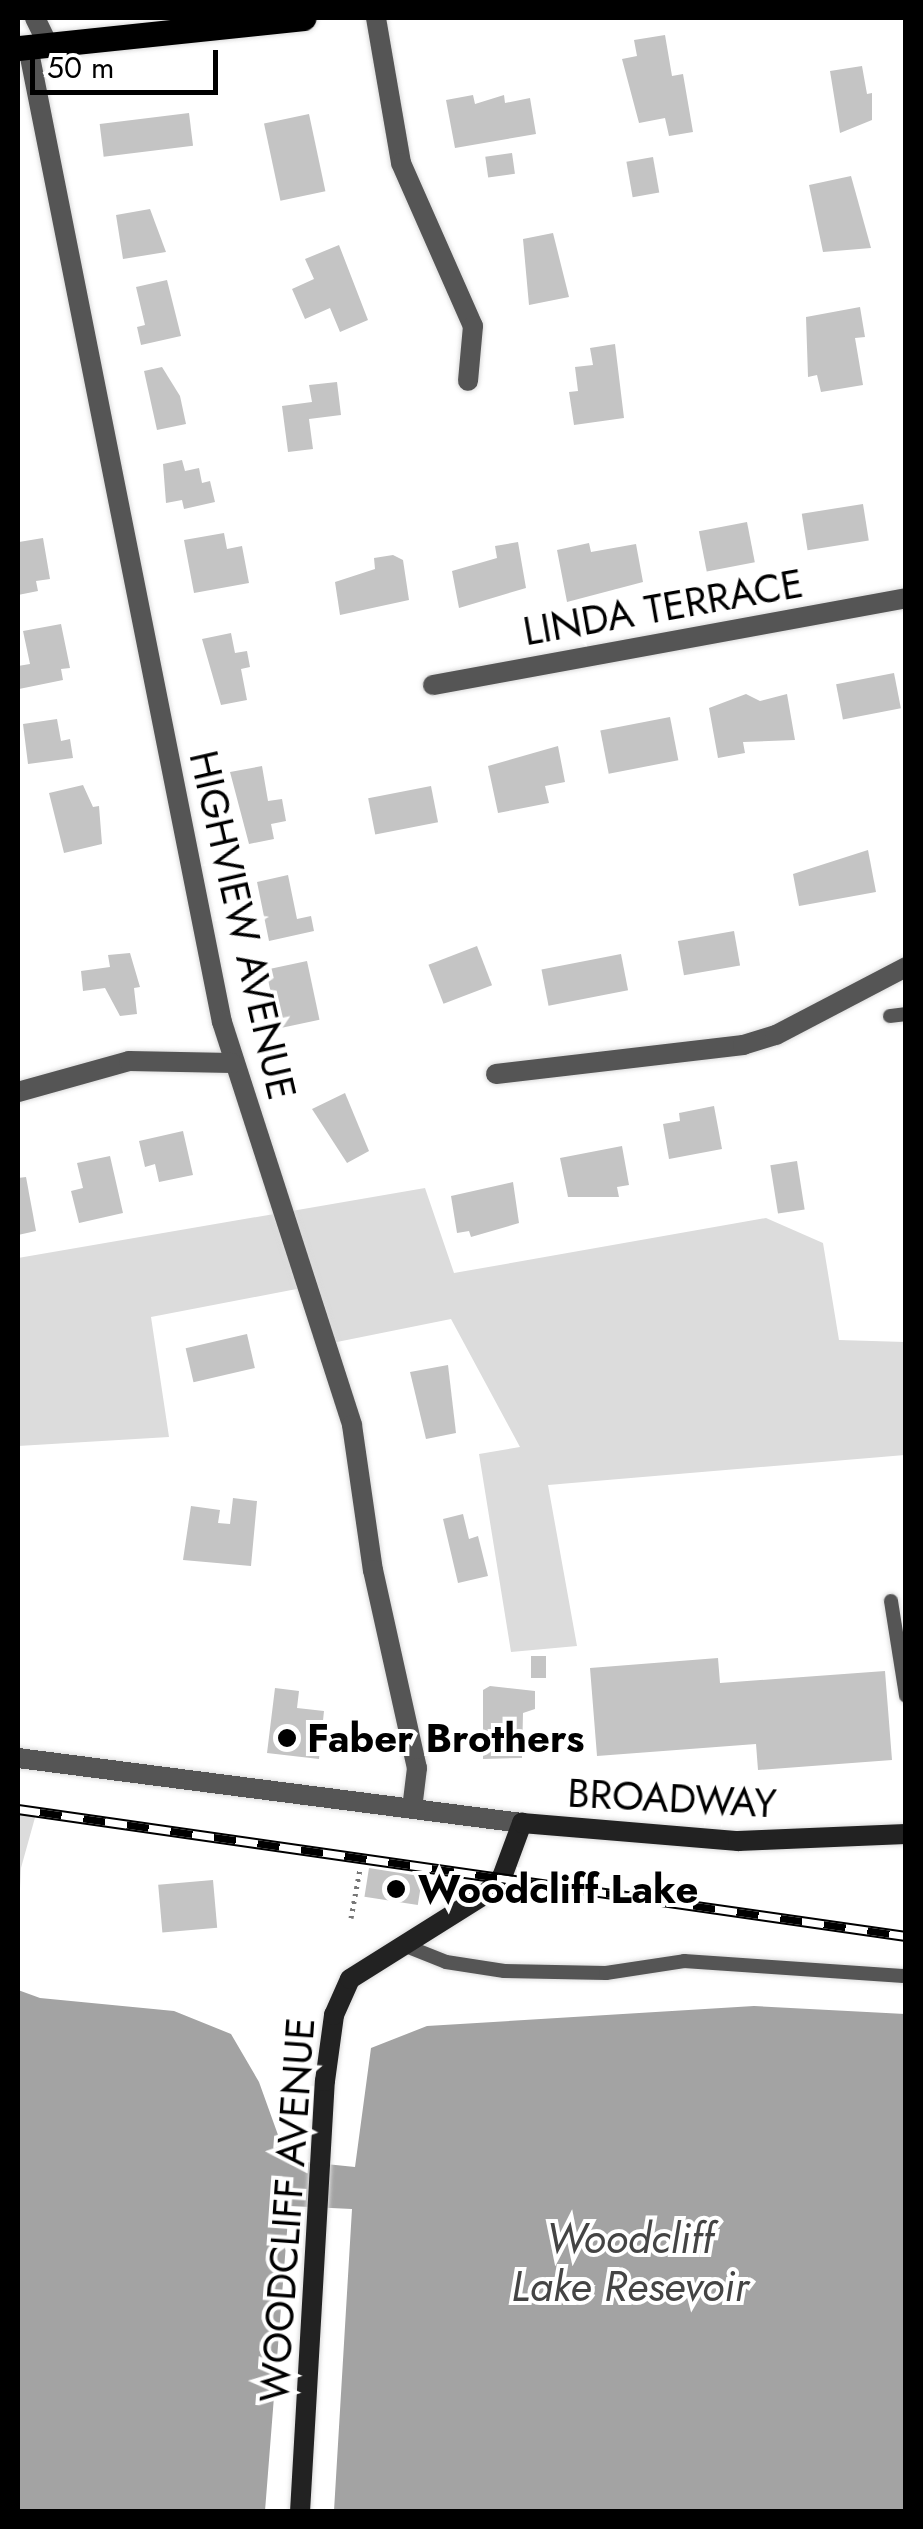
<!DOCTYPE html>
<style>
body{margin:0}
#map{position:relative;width:923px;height:2529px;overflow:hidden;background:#fff;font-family:Jost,sans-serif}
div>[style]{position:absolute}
.green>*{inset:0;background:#dcdcdc}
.water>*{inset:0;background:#a3a3a3}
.building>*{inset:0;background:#c4c4c4;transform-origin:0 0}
.path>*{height:5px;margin-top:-2.5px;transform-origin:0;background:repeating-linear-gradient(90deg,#777 0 2.5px,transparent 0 7.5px)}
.roads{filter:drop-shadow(0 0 2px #dbdbdb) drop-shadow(0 0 2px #dbdbdb)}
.service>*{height:14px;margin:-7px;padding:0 7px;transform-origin:7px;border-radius:7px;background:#555}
.minor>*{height:20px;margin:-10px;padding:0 10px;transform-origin:10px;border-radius:10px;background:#555}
.tertiary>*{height:20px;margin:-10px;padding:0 10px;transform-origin:10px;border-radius:10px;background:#555}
.secondary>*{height:20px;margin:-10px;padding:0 10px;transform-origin:10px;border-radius:10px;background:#222}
.primary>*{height:25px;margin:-12.5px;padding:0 12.5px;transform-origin:12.5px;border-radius:12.5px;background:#000}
.rail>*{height:11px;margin-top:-5.5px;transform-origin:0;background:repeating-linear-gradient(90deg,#fff 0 22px,#000 0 44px);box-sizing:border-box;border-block:2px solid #000}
.dots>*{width:28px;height:28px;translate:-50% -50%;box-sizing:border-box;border:5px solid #fff;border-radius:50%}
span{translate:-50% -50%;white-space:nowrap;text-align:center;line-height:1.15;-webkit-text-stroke:8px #fff;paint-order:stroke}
.street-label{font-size:40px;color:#000}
.poi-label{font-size:40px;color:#000;font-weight:700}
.left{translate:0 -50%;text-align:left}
.water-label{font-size:42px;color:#444;font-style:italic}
.frame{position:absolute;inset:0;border:20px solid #000;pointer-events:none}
.scale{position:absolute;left:30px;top:50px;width:188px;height:45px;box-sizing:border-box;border:5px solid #000;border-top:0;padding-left:12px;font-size:30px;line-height:35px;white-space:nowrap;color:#000;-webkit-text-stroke:8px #fff;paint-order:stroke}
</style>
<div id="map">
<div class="green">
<div style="clip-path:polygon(425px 1188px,454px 1273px,766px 1218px,823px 1243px,839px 1340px,905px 1342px,905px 1455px,548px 1485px,577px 1646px,511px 1652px,479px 1454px,520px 1447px,451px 1319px,322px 1345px,312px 1286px,151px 1317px,169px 1437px,18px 1446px,18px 1258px)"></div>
<div style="clip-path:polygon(18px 1812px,36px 1814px,21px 1868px,18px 1929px)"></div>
</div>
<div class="water">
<div style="clip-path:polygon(18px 1990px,40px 1998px,174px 2011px,231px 2034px,259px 2082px,287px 2160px,355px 2167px,371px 2048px,427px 2026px,754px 2006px,905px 2014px,905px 2511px,334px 2511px,352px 2209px,289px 2206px,265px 2511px,18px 2511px)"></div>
</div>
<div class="building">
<div style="clip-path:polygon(665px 35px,672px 76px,683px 74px,693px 132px,669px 136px,665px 118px,639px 123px,622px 59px,637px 56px,634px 40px)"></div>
<div style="clip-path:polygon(862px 66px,867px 94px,872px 93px,872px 120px,840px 133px,830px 71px)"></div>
<div style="clip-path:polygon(473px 95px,475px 104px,504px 95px,505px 103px,530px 98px,536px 134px,455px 148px,446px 100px)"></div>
<div style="left:189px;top:113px;width:33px;height:90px;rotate:83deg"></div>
<div style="left:309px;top:114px;width:79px;height:46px;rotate:78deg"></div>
<div style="left:512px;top:153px;width:21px;height:27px;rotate:82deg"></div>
<div style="left:653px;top:157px;width:36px;height:27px;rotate:80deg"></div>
<div style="clip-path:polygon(851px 176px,871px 248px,823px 252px,809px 185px)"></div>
<div style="clip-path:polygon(150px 209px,166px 252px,123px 259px,116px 215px)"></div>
<div style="clip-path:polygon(553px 233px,569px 297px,529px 305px,523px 239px)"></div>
<div style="clip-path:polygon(339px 245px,368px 320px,340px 332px,330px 308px,305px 319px,292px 289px,314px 279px,305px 259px)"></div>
<div style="clip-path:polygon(167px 280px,181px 336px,141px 345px,137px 327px,145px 325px,136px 287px)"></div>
<div style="clip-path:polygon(860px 307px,865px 337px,855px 338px,863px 385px,821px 392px,817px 375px,808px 377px,806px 317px)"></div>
<div style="clip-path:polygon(615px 344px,624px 418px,574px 425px,569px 392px,578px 391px,575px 367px,593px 365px,590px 348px)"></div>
<div style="clip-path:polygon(162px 367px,180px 396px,186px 424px,157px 430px,144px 371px)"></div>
<div style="clip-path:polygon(337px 382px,341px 415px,309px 419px,313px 449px,288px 452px,282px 406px,312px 402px,309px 385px)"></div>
<div style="clip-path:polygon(182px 460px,185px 471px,199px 468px,202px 483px,210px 481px,215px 502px,184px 509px,182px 500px,166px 503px,163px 464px)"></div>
<div style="left:863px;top:504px;width:37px;height:62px;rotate:81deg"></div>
<div style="left:747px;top:522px;width:41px;height:49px;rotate:79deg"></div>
<div style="clip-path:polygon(224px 533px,227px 549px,242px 546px,249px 583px,194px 593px,184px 540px)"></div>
<div style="clip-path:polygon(43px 538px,50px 579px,36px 581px,38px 591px,18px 595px,19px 542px)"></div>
<div style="clip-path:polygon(518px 542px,526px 588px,459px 608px,452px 571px,497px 558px,495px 546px)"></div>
<div style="clip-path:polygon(589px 543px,591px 552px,636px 544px,643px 582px,567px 602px,557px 550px)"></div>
<div style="clip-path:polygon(393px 555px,403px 560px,409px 600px,340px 615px,335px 582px,375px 569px,374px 558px)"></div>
<div style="clip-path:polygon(61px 624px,70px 668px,61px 669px,63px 680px,19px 689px,18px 666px,30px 664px,23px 631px)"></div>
<div style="clip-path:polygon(231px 633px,235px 653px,247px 651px,250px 667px,241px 669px,247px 700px,221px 705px,202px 639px)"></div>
<div style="left:894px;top:673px;width:36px;height:59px;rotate:79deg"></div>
<div style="clip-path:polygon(746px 694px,760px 701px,787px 694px,795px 740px,743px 742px,745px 753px,718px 758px,709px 708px)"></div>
<div style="left:670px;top:717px;width:44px;height:71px;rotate:79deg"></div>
<div style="clip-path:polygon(57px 719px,61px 741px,70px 739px,73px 758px,28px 764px,23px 724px)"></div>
<div style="clip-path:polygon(558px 746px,565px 782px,545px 786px,549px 803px,498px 813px,488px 766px)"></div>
<div style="clip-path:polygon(262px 766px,268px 801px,282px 799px,286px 821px,271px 824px,274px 839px,249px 844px,230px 772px)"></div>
<div style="clip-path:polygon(83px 785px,93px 807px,99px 806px,102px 844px,64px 853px,49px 793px)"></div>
<div style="left:431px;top:786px;width:37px;height:64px;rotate:79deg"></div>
<div style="clip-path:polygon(868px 850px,876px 892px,799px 906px,793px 874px)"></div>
<div style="clip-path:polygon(288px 875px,297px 919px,311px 916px,314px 931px,269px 941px,257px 882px)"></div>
<div style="left:734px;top:931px;width:35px;height:57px;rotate:80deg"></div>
<div style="left:477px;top:946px;width:42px;height:52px;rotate:69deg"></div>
<div style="clip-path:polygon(130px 953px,140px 987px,134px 988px,137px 1014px,120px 1016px,105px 988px,83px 991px,81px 971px,110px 967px,108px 955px)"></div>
<div style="left:621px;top:954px;width:37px;height:81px;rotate:79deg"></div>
<div style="left:307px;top:961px;width:60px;height:42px;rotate:78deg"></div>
<div style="clip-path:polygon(345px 1093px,369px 1151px,347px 1163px,312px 1109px)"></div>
<div style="clip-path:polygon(714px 1106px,722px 1149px,669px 1159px,663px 1124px,680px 1121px,679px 1113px)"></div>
<div style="clip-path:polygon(183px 1131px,193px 1175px,159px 1182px,155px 1164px,145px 1167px,139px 1141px)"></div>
<div style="clip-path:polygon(622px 1146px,629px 1185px,617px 1187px,619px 1197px,568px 1197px,560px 1158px)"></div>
<div style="clip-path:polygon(110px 1156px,123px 1213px,79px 1223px,71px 1191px,83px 1188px,77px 1163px)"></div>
<div style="left:797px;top:1161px;width:49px;height:27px;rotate:81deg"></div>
<div style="clip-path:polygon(26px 1177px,36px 1231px,18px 1235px,18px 1178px)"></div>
<div style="clip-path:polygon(513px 1182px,519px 1223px,471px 1237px,469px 1231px,457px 1233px,451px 1196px)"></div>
<div style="left:247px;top:1334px;width:35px;height:63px;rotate:77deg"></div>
<div style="clip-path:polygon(448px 1365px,456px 1433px,426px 1439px,410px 1372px)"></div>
<div style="clip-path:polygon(233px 1498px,257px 1501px,251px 1566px,183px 1560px,191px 1506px,220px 1510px,218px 1523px,230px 1524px)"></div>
<div style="clip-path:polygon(463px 1514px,469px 1539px,478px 1536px,488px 1576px,458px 1583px,443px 1519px)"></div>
<div style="left:531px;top:1656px;width:15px;height:22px"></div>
<div style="clip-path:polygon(718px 1658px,720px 1683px,885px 1671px,892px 1760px,758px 1770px,756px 1744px,597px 1756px,590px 1668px)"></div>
<div style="clip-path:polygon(490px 1686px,535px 1691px,535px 1709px,523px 1713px,522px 1758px,483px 1759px,483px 1690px)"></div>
<div style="clip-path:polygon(275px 1688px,299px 1691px,297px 1708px,324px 1711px,319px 1759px,267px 1753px)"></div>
<div style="left:369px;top:1868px;width:54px;height:29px;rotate:9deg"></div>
<div style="left:213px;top:1880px;width:48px;height:55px;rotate:85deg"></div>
</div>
<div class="path">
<div style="left:351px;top:1918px;width:50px;rotate:-79.6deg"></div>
</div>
<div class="roads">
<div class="service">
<div style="left:890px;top:1016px;width:16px;rotate:-7deg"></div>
<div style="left:891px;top:1601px;width:96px;rotate:81deg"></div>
<div style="left:401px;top:1944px;width:48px;rotate:21.8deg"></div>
<div style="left:446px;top:1962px;width:59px;rotate:8.8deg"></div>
<div style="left:504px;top:1971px;width:102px;rotate:1.1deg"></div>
<div style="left:606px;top:1973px;width:79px;rotate:-8.7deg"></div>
<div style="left:684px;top:1961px;width:223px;rotate:3.9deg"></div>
</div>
<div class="minor">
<div style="left:35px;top:18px;width:30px;rotate:64deg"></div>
<div style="left:376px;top:18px;width:147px;rotate:80.2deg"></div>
<div style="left:401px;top:163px;width:178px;rotate:66.2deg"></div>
<div style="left:473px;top:326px;width:55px;rotate:95.2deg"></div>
<div style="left:28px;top:47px;width:994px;rotate:78.75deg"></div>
<div style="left:222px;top:1022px;width:423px;rotate:72.1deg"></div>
<div style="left:352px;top:1425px;width:147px;rotate:81.8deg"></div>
<div style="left:373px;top:1570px;width:203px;rotate:77.5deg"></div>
<div style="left:417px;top:1768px;width:41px;rotate:97deg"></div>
<div style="left:433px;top:685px;width:481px;rotate:-10.4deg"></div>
<div style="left:496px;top:1074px;width:249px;rotate:-6.7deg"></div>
<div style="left:743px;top:1045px;width:34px;rotate:-17deg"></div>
<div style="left:776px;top:1035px;width:147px;rotate:-27.6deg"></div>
<div style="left:18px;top:1092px;width:115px;rotate:-15.6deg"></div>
<div style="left:129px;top:1061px;width:103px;rotate:1.1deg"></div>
</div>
<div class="tertiary">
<div style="left:18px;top:1758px;width:508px;rotate:7.35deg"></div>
</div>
<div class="secondary">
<div style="left:300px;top:2512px;width:432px;rotate:-86.7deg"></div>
<div style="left:325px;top:2081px;width:67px;rotate:-82.2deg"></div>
<div style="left:334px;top:2015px;width:39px;rotate:-66deg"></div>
<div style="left:350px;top:1979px;width:158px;rotate:-32.1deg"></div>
<div style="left:484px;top:1895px;width:25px;rotate:-45deg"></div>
<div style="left:502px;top:1877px;width:58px;rotate:-69.7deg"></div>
<div style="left:522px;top:1823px;width:217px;rotate:4.8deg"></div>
<div style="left:738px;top:1841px;width:168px;rotate:-2.4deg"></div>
</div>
<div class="primary">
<div style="left:18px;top:48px;width:287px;rotate:-6deg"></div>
</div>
</div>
<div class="rail">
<div style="left:18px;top:1809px;width:897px;rotate:8.14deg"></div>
</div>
<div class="dots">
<div style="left:287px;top:1738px;background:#000"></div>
<div style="left:396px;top:1889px;background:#000"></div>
</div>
<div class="street-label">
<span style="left:663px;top:607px;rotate:-10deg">LINDA TERRACE</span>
<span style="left:243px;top:925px;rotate:77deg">HIGHVIEW AVENUE</span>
<span style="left:672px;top:1798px;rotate:3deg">BROADWAY</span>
<span style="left:287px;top:2210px;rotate:-86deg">WOODCLIFF AVENUE</span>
</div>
<div class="poi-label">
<span class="left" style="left:307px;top:1738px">Faber Brothers</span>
<span class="left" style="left:418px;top:1889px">Woodcliff Lake</span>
</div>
<div class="water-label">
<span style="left:630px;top:2263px">Woodcliff<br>Lake Resevoir</span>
</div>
<div class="frame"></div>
<div class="scale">50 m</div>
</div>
